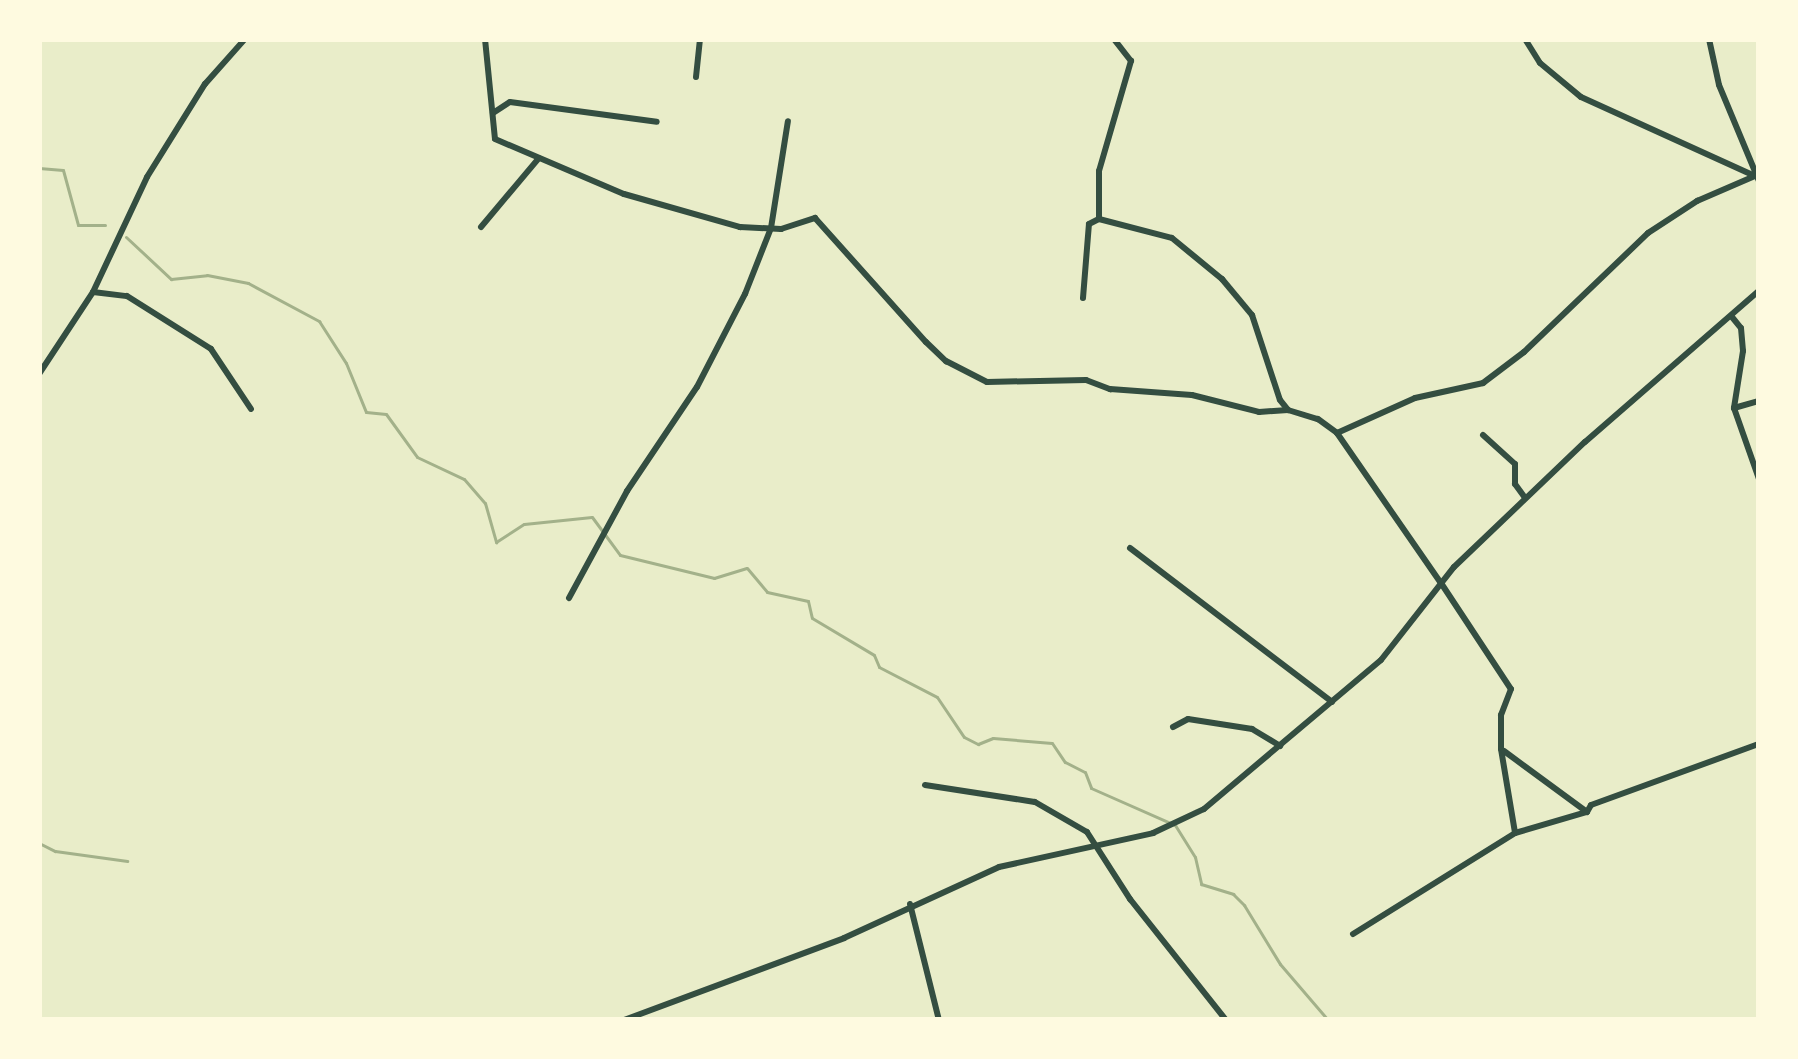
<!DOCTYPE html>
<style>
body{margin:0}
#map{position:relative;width:1798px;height:1059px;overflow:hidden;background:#e9edc9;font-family:"Fira Sans",sans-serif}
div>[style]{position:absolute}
.stream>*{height:3px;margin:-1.5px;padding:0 1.5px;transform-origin:1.5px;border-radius:1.5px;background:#a3b18a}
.minor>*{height:6px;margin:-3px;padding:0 3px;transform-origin:3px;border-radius:3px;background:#344e41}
span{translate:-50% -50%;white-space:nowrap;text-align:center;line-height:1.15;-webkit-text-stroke:9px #fefae0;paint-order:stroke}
.frame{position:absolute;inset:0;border:42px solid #fefae0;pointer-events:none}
</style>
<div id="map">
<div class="stream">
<div style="left:39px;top:168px;width:24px;rotate:5deg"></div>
<div style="left:63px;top:170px;width:57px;rotate:74.7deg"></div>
<div style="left:78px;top:225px;width:27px"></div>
<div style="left:126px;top:237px;width:62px;rotate:43deg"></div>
<div style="left:171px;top:279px;width:36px;rotate:-6deg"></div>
<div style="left:207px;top:275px;width:42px;rotate:11deg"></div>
<div style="left:248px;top:283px;width:81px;rotate:28.2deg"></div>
<div style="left:319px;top:321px;width:50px;rotate:57.3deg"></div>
<div style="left:346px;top:363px;width:53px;rotate:67.8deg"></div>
<div style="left:366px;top:412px;width:20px;rotate:6deg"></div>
<div style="left:386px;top:414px;width:53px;rotate:54.2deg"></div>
<div style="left:417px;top:457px;width:52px;rotate:25.1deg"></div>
<div style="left:464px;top:479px;width:32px;rotate:49deg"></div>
<div style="left:485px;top:503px;width:41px;rotate:74.2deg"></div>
<div style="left:496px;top:542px;width:33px;rotate:-33deg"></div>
<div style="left:524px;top:524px;width:68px;rotate:-5.9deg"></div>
<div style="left:592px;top:517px;width:47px;rotate:53.6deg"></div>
<div style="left:620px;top:555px;width:97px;rotate:13.7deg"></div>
<div style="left:714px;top:578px;width:34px;rotate:-17deg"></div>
<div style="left:747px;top:568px;width:31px;rotate:50deg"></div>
<div style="left:767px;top:592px;width:42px;rotate:12.4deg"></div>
<div style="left:808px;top:601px;width:17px;rotate:77deg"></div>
<div style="left:812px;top:618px;width:72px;rotate:30.8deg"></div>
<div style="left:874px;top:655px;width:13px;rotate:67deg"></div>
<div style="left:879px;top:667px;width:65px;rotate:27.3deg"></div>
<div style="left:937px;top:697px;width:48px;rotate:56deg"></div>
<div style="left:964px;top:737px;width:16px;rotate:27deg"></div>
<div style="left:978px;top:744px;width:16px;rotate:-22deg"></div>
<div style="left:993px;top:738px;width:59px;rotate:4.8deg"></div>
<div style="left:1052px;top:743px;width:23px;rotate:56deg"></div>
<div style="left:1065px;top:762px;width:22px;rotate:27deg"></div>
<div style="left:1085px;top:772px;width:17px;rotate:69deg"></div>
<div style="left:1091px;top:788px;width:92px;rotate:23.8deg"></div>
<div style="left:1175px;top:825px;width:38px;rotate:58deg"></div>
<div style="left:1195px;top:857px;width:28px;rotate:77deg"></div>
<div style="left:1201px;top:884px;width:34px;rotate:17deg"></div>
<div style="left:1233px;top:894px;width:16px;rotate:45deg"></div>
<div style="left:1244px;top:905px;width:69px;rotate:58.6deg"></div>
<div style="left:1280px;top:964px;width:74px;rotate:49.4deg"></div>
<div style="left:39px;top:843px;width:18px;rotate:27deg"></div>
<div style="left:55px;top:851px;width:73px;rotate:7.9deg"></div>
</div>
<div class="minor">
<div style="left:485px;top:39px;width:100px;rotate:84.3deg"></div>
<div style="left:495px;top:139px;width:140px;rotate:23.1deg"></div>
<div style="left:624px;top:194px;width:121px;rotate:15.9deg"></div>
<div style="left:740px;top:227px;width:41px;rotate:2.8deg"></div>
<div style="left:781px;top:229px;width:36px;rotate:-18deg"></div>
<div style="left:815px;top:218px;width:166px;rotate:48.2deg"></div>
<div style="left:926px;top:342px;width:28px;rotate:44deg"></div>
<div style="left:946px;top:361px;width:46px;rotate:27.1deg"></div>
<div style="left:987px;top:382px;width:99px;rotate:-1.2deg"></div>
<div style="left:1086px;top:380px;width:26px;rotate:21deg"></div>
<div style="left:1110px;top:389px;width:82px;rotate:4.2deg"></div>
<div style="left:1192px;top:395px;width:69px;rotate:14.2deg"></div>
<div style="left:1259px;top:412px;width:29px;rotate:-4deg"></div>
<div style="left:1525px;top:39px;width:28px;rotate:58deg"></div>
<div style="left:1540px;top:63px;width:53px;rotate:39.7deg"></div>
<div style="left:1581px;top:97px;width:191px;rotate:24.4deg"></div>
<div style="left:1709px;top:39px;width:47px;rotate:77.7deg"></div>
<div style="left:1719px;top:85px;width:104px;rotate:67.4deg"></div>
<div style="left:696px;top:77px;width:38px;rotate:-84deg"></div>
<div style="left:493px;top:113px;width:20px;rotate:-33deg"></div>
<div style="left:510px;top:102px;width:148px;rotate:7.7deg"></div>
<div style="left:1099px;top:219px;width:75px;rotate:14.6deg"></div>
<div style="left:1172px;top:238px;width:65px;rotate:39.4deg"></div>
<div style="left:1222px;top:279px;width:47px;rotate:50.2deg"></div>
<div style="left:1252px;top:315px;width:89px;rotate:71.8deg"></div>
<div style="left:1280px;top:400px;width:13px;rotate:51deg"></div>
<div style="left:1288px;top:410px;width:31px;rotate:17deg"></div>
<div style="left:1318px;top:419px;width:24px;rotate:36deg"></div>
<div style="left:1337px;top:433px;width:183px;rotate:55.3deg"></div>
<div style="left:1441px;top:583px;width:127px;rotate:56.6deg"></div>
<div style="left:1511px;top:689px;width:28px;rotate:111deg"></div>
<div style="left:1501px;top:715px;width:34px;rotate:90deg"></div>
<div style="left:1501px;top:749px;width:85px;rotate:80.5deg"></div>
<div style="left:481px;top:227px;width:90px;rotate:-50deg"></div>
<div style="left:93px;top:292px;width:34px;rotate:7deg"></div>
<div style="left:127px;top:296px;width:99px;rotate:32.2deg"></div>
<div style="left:211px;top:349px;width:72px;rotate:56.3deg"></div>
<div style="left:1083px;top:298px;width:74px;rotate:-85.4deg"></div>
<div style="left:1089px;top:224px;width:11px;rotate:-27deg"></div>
<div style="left:1099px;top:219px;width:48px;rotate:-90deg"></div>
<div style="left:1099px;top:171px;width:115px;rotate:-73.8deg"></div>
<div style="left:1131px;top:61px;width:28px;rotate:-128deg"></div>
<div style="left:1732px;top:317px;width:14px;rotate:51deg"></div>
<div style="left:1741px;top:328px;width:23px;rotate:85deg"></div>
<div style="left:1743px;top:351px;width:58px;rotate:99deg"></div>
<div style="left:1734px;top:408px;width:75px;rotate:70.6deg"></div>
<div style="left:39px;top:374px;width:98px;rotate:-56.6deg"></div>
<div style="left:93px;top:292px;width:127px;rotate:-64.8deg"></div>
<div style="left:147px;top:177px;width:110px;rotate:-58.1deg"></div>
<div style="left:205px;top:84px;width:60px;rotate:-48.4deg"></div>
<div style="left:1734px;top:408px;width:26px;rotate:-16deg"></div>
<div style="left:1337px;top:433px;width:85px;rotate:-24.2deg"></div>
<div style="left:1415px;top:398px;width:70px;rotate:-12.4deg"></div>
<div style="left:1483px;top:383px;width:51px;rotate:-37.1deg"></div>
<div style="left:1524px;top:352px;width:172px;rotate:-43.8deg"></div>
<div style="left:1648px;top:233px;width:59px;rotate:-33.1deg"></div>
<div style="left:1697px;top:201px;width:63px;rotate:-23.3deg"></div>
<div style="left:1483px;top:435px;width:43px;rotate:42.2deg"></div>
<div style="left:1515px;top:464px;width:20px;rotate:90deg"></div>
<div style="left:1515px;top:484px;width:17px;rotate:54deg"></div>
<div style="left:1130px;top:548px;width:254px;rotate:37.3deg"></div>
<div style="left:569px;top:598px;width:122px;rotate:-61.5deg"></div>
<div style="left:627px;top:491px;width:125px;rotate:-56.1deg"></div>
<div style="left:697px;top:387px;width:105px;rotate:-62.7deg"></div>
<div style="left:745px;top:294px;width:71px;rotate:-68.5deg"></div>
<div style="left:771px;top:228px;width:108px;rotate:-81deg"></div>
<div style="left:1173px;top:727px;width:17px;rotate:-28deg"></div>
<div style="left:1188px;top:719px;width:65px;rotate:8.9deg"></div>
<div style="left:1252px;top:729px;width:33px;rotate:31deg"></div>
<div style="left:1504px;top:751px;width:103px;rotate:36.3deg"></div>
<div style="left:1587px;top:812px;width:8px;rotate:-60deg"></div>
<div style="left:1591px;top:805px;width:179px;rotate:-20deg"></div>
<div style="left:925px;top:785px;width:111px;rotate:8.8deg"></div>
<div style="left:1035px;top:802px;width:60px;rotate:30deg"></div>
<div style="left:1087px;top:832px;width:80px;rotate:57.3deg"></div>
<div style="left:1130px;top:899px;width:154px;rotate:51.6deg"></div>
<div style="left:910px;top:904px;width:120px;rotate:76deg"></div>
<div style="left:1353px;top:934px;width:191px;rotate:-31.9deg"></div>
<div style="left:1515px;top:833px;width:75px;rotate:-16.3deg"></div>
<div style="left:624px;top:1020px;width:235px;rotate:-20.4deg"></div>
<div style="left:844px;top:938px;width:170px;rotate:-24.6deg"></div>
<div style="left:999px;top:867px;width:158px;rotate:-12.4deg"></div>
<div style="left:1153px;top:833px;width:56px;rotate:-25.2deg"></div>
<div style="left:1204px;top:809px;width:231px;rotate:-40.1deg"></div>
<div style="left:1381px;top:660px;width:118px;rotate:-51.9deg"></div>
<div style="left:1454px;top:567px;width:181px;rotate:-43.7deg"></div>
<div style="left:1585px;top:442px;width:230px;rotate:-41deg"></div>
</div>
<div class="frame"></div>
</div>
